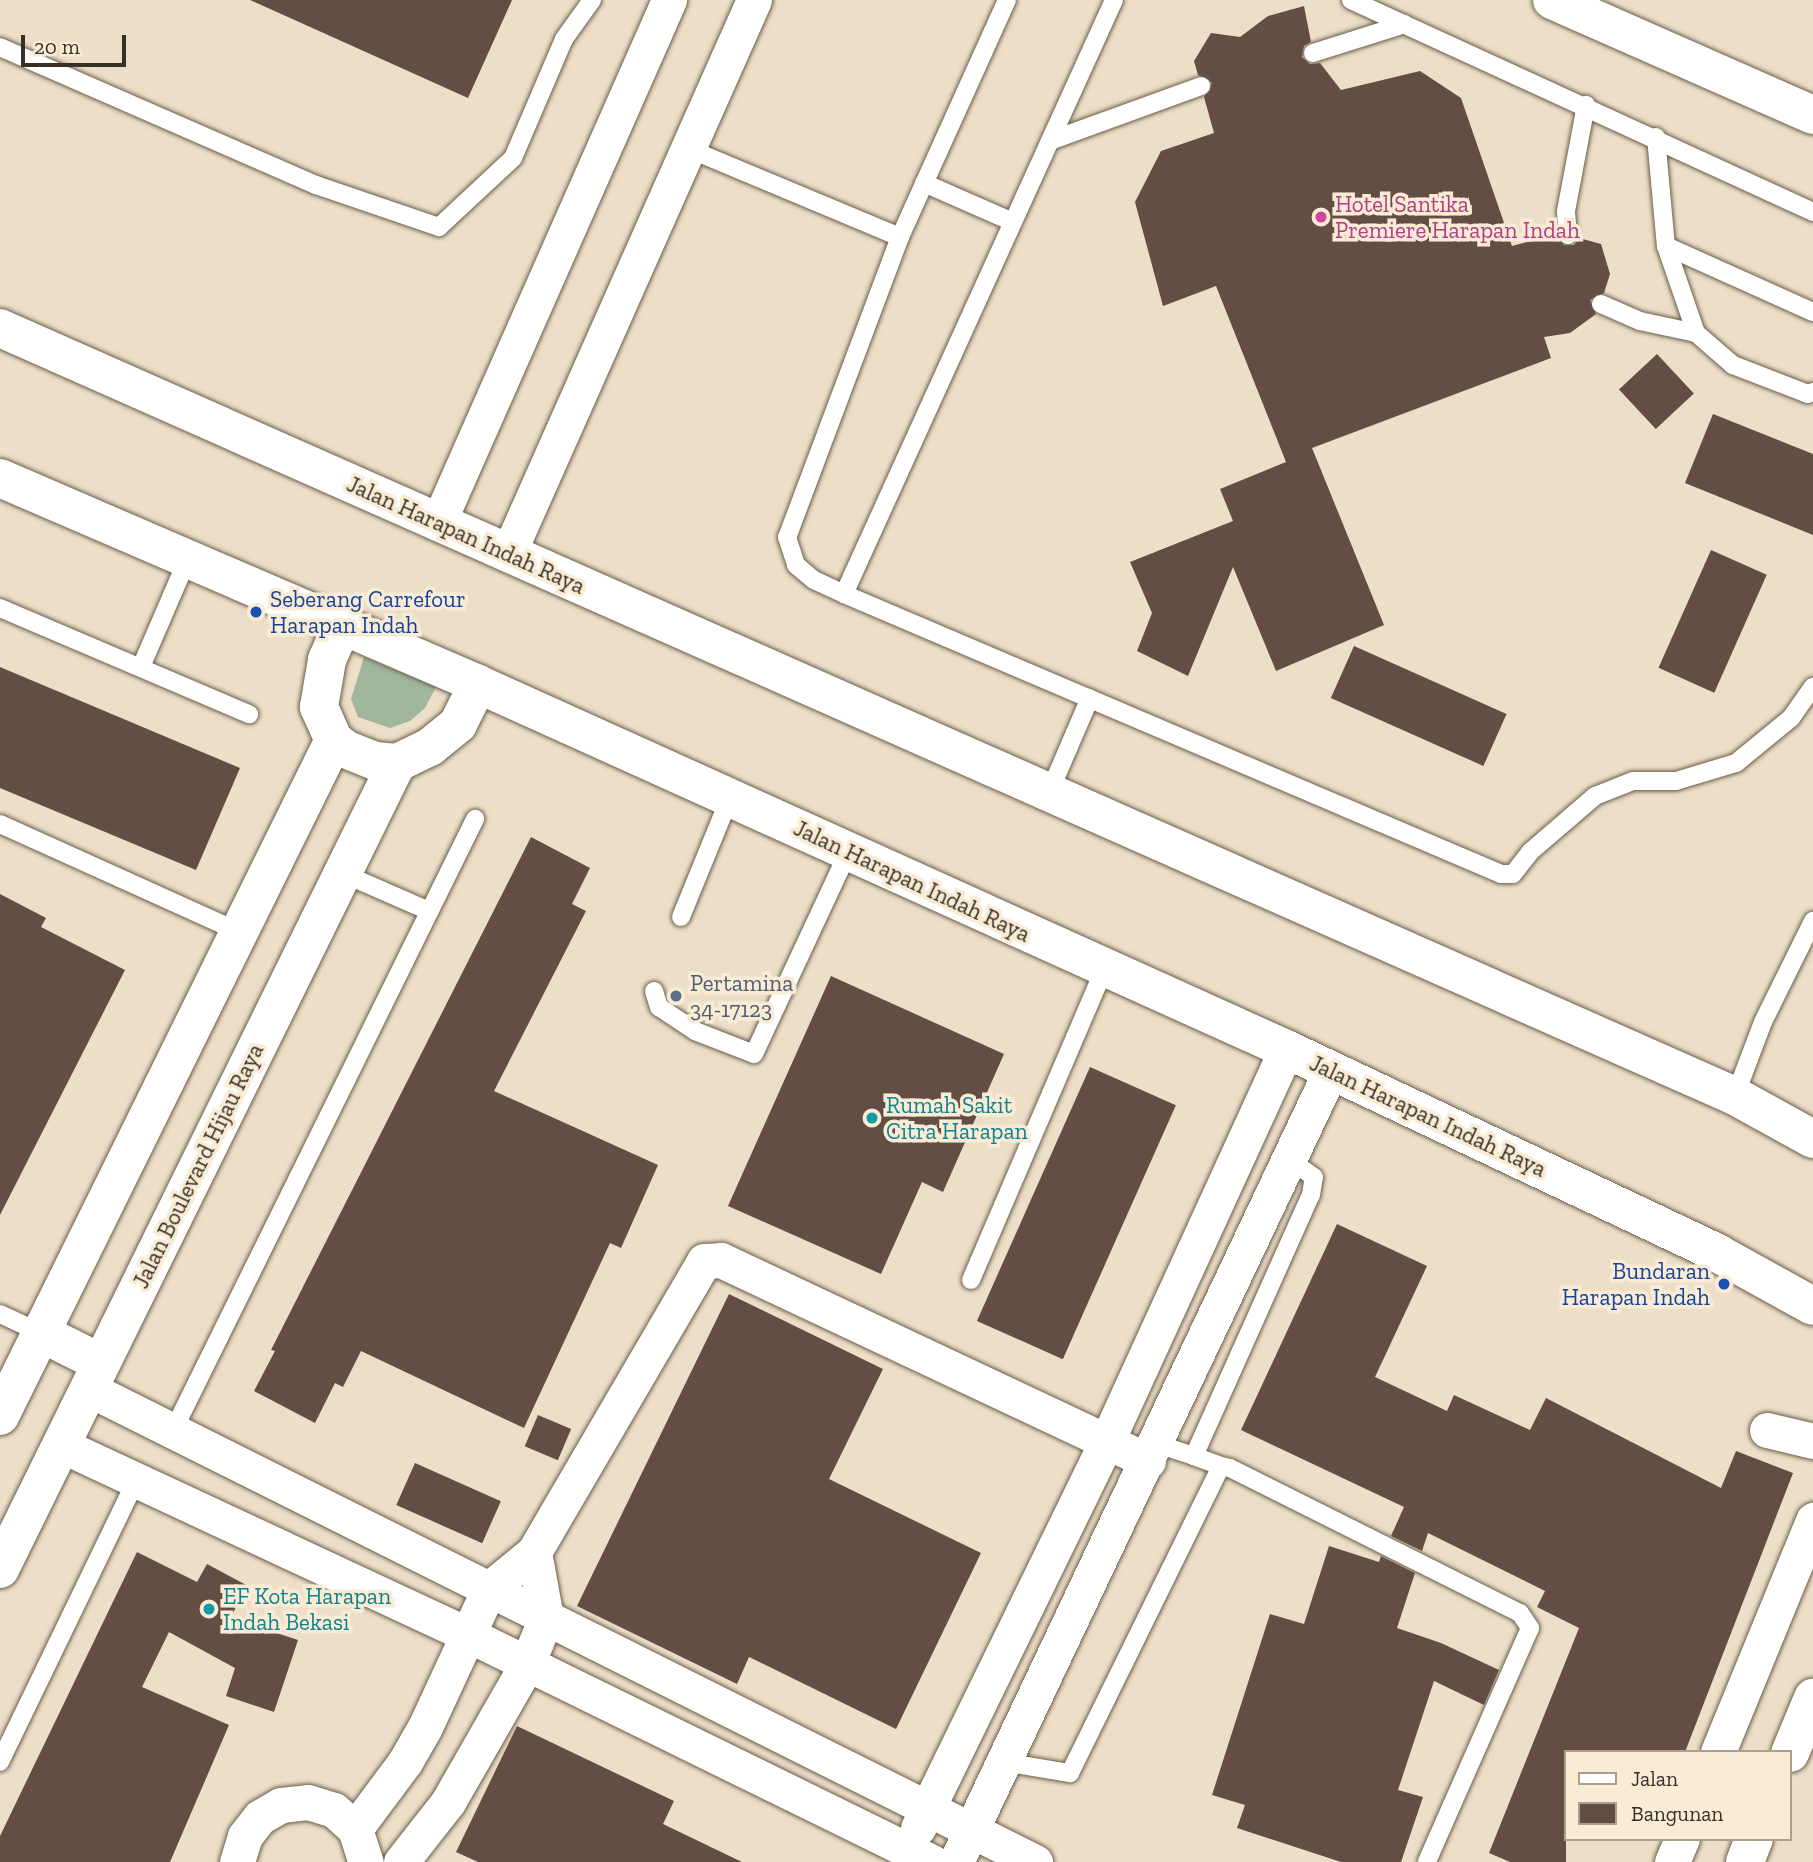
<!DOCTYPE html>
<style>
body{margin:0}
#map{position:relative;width:1813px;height:1862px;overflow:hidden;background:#ecdec7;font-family:"Zilla Slab",serif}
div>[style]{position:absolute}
.green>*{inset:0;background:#a0b79c}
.building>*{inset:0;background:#644d44;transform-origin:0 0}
.roads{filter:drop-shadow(0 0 2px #6a5d49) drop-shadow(0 0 2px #6a5d49)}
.service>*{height:18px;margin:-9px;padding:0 9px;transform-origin:9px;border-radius:9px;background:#fff}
.minor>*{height:35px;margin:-17.5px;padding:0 17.5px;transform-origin:17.5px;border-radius:17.5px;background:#fff}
.tertiary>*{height:38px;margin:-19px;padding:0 19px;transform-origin:19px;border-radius:19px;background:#fff}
.dots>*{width:19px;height:19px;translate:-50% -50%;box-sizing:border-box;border:4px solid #f9ebd4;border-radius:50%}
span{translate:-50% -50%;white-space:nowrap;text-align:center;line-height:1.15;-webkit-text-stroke:7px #f9ebd4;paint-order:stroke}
.hotel-label{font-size:23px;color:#b23c85}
.left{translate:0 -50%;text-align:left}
.street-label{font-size:23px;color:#363027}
.transit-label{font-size:23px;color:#164399}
.right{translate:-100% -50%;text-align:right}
.service-label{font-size:23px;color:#4e5e75}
.culture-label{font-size:23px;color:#0d838f}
.legend{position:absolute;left:1564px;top:1750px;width:228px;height:91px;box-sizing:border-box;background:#f9ebd4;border:2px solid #aba08f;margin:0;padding:9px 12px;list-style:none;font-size:21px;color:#363027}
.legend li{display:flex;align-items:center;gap:14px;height:35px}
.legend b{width:35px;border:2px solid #aba08f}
.scale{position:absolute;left:21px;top:35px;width:105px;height:32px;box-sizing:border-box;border:4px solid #363027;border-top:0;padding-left:9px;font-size:21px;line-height:24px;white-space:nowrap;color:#363027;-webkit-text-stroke:5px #f9ebd4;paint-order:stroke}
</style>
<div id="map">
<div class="green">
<div style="clip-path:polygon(364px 657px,436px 687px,425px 708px,410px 721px,390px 728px,358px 717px,351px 699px)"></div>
</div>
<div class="building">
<div style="clip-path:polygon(250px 0,512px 0,468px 98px)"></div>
<div style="clip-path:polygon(1304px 6px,1311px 42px,1304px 46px,1302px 57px,1310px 64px,1320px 63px,1341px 90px,1420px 71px,1461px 98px,1512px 246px,1557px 234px,1564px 245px,1574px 245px,1579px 238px,1601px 244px,1610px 274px,1604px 293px,1590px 300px,1596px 314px,1570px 333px,1544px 337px,1551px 358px,1312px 448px,1384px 625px,1276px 671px,1233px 567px,1188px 676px,1137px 651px,1152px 613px,1130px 562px,1233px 521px,1220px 489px,1286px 462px,1216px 286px,1163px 306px,1135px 202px,1161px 151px,1214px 133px,1204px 97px,1212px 83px,1198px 75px,1194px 61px,1211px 33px,1240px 37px,1268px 16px)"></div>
<div style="left:1657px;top:354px;width:54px;height:52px;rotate:47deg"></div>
<div style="clip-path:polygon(1713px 414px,1813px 454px,1813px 535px,1685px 483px)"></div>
<div style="left:1711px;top:550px;width:61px;height:129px;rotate:24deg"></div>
<div style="left:1354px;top:646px;width:167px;height:57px;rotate:24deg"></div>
<div style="clip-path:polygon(0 667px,240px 768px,196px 870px,0 788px)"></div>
<div style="clip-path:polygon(531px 837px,590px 868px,572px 904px,586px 911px,494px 1091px,658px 1165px,621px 1248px,610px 1243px,524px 1428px,361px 1351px,343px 1387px,335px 1383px,315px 1423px,254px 1391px,275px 1351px,271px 1350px)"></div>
<div style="clip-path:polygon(0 894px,46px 918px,41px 927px,125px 970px,0 1215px)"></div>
<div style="clip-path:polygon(831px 976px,1004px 1054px,943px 1192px,922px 1182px,881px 1274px,728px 1206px)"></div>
<div style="left:1090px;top:1067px;width:94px;height:278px;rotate:24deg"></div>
<div style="clip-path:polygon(1337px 1224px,1427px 1266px,1375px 1377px,1447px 1411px,1454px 1395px,1530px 1430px,1546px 1398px,1721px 1488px,1736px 1451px,1793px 1473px,1685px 1752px,1566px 1752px,1566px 1862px,1510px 1862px,1489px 1853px,1579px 1628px,1537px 1607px,1545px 1591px,1428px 1533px,1422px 1551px,1391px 1536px,1404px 1507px,1241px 1430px)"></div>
<div style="clip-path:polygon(729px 1294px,883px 1369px,829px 1479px,981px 1553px,896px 1729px,749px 1657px,737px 1684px,577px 1606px)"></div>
<div style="left:538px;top:1415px;width:36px;height:34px;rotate:23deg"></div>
<div style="left:415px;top:1463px;width:94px;height:46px;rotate:24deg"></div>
<div style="clip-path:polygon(1329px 1546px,1379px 1562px,1381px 1556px,1415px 1573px,1397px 1628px,1441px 1643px,1499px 1670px,1484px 1705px,1434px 1681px,1398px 1790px,1423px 1797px,1401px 1862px,1341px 1862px,1237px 1828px,1245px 1805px,1212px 1795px,1270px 1614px,1304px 1624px)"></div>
<div style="clip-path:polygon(137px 1552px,197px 1582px,207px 1564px,248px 1586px,230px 1618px,298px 1640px,274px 1712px,226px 1696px,235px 1668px,169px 1632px,142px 1687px,229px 1725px,170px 1862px,0 1862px,0 1836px)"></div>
<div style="clip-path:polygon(517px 1726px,674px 1801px,663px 1824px,742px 1862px,478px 1862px,456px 1852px)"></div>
</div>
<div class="roads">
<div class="service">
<div style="left:1007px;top:0;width:260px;rotate:114.3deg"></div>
<div style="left:900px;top:237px;width:321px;rotate:110.6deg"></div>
<div style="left:787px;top:537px;width:29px;rotate:72deg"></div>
<div style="left:796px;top:565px;width:23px;rotate:40deg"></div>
<div style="left:814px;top:580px;width:33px;rotate:25deg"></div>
<div style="left:844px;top:594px;width:652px;rotate:-65.56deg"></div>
<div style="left:1351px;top:0;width:508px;rotate:24.65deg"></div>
<div style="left:0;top:47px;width:345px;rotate:23.6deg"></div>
<div style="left:316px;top:185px;width:130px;rotate:18.9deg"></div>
<div style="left:439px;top:227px;width:101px;rotate:-43deg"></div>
<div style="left:513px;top:158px;width:129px;rotate:-66.8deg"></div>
<div style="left:564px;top:39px;width:48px;rotate:-54.3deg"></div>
<div style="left:1313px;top:53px;width:96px;rotate:-17.5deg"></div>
<div style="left:1656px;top:137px;width:109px;rotate:84.8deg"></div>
<div style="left:1666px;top:246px;width:161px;rotate:24.2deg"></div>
<div style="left:1050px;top:141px;width:161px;rotate:-20deg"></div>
<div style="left:687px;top:148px;width:231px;rotate:22.7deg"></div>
<div style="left:924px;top:183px;width:97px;rotate:23.7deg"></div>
<div style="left:1568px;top:235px;width:24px;rotate:-95deg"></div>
<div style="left:1566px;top:211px;width:108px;rotate:-79.3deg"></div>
<div style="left:1666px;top:246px;width:92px;rotate:71deg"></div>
<div style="left:1696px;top:333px;width:49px;rotate:40.9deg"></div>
<div style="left:1733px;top:365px;width:80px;rotate:21.1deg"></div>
<div style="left:1808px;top:394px;width:5px;rotate:-22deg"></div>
<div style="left:1601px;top:304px;width:43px;rotate:23.6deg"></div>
<div style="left:1640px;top:321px;width:57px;rotate:12.1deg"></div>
<div style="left:844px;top:594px;width:714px;rotate:23.08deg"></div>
<div style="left:1501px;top:874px;width:12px"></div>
<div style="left:1513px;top:874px;width:28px;rotate:-52deg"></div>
<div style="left:1530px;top:852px;width:86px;rotate:-40.7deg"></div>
<div style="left:1595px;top:796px;width:41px;rotate:-21.5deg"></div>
<div style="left:1633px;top:781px;width:43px"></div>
<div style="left:1676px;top:781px;width:63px;rotate:-16.7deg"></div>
<div style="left:1736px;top:763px;width:71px;rotate:-39.3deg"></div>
<div style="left:1791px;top:718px;width:38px;rotate:-55deg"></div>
<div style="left:0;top:608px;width:271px;rotate:23.1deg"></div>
<div style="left:141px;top:667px;width:116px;rotate:-66.7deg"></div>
<div style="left:1049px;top:793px;width:103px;rotate:-66.7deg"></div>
<div style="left:0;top:824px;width:262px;rotate:24.3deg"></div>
<div style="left:342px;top:873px;width:95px;rotate:23.6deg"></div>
<div style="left:681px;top:917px;width:130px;rotate:-67.8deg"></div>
<div style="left:654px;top:991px;width:17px;rotate:73deg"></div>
<div style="left:659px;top:1007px;width:43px;rotate:33.7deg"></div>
<div style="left:695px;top:1031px;width:63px;rotate:21.3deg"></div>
<div style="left:754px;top:1054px;width:223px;rotate:-65deg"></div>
<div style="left:1735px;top:1096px;width:79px;rotate:-69.3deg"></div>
<div style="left:1763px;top:1022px;width:113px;rotate:-63.7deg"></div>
<div style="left:971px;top:1280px;width:338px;rotate:-66.8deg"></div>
<div style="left:0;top:1314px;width:45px;rotate:24.9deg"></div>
<div style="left:172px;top:1433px;width:685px;rotate:-63.73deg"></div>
<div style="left:1157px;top:1444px;width:39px;rotate:18deg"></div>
<div style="left:1221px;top:1466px;width:29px;rotate:-160deg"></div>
<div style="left:1194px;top:1456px;width:286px;rotate:-65.9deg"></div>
<div style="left:1311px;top:1195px;width:18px;rotate:-81deg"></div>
<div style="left:1314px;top:1177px;width:29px;rotate:-145deg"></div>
<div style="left:0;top:1762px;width:314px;rotate:-64.2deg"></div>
<div style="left:1004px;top:1762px;width:67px;rotate:9.5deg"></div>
<div style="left:1070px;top:1773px;width:342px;rotate:-63.8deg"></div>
<div style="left:1221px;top:1466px;width:9px;rotate:13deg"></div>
<div style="left:1230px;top:1468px;width:324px;rotate:26.6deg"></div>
<div style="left:1520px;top:1613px;width:18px;rotate:56deg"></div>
<div style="left:1530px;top:1628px;width:256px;rotate:113.8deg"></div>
</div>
<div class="minor">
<div style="left:438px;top:523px;width:572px;rotate:-66.17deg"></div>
<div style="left:508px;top:554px;width:606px;rotate:-66.06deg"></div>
<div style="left:89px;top:1389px;width:1058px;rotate:26.57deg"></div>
<div style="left:1767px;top:1430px;width:47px;rotate:13.4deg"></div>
<div style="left:61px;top:1445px;width:450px;rotate:25deg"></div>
<div style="left:469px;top:1635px;width:516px;rotate:26.12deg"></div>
<div style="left:1718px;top:1752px;width:251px;rotate:-67.7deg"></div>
<div style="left:918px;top:1828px;width:428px;rotate:-64deg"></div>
<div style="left:1106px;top:1443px;width:433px;rotate:-65.4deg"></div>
<div style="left:355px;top:1829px;width:84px;rotate:-53.3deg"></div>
<div style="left:405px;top:1762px;width:40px;rotate:-60.3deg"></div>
<div style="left:425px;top:1727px;width:152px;rotate:-65.1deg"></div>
<div style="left:489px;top:1589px;width:58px;rotate:-39.4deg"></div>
<div style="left:534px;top:1552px;width:337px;rotate:-59.7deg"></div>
<div style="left:704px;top:1261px;width:17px;rotate:-3deg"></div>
<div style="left:721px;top:1260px;width:472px;rotate:25.2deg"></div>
<div style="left:237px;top:1862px;width:27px;rotate:-73deg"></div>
<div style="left:245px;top:1836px;width:24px;rotate:-52deg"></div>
<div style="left:260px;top:1817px;width:24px;rotate:-30deg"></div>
<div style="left:281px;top:1805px;width:27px;rotate:-6deg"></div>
<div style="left:308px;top:1802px;width:27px;rotate:17deg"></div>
<div style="left:334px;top:1810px;width:28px;rotate:42deg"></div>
<div style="left:355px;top:1829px;width:35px;rotate:72deg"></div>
<div style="left:401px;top:1862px;width:76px;rotate:-51.9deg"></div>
<div style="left:448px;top:1802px;width:159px;rotate:-60.2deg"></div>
<div style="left:527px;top:1664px;width:50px;rotate:-67.6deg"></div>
<div style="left:546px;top:1618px;width:67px;rotate:-100.3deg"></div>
<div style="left:956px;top:1862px;width:876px;rotate:-64.66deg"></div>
<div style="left:1672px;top:1862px;width:25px;rotate:-67deg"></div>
</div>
<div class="tertiary">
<div style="left:1552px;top:0;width:285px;rotate:23.8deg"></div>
<div style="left:0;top:328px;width:1897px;rotate:23.88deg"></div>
<div style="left:1735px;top:1096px;width:89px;rotate:28.9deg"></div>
<div style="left:0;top:478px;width:520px;rotate:23.31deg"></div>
<div style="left:478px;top:684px;width:887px;rotate:24.31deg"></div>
<div style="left:1286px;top:1049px;width:479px;rotate:25.3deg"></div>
<div style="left:1719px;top:1254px;width:107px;rotate:29deg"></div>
<div style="left:342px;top:626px;width:37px;rotate:114deg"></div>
<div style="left:327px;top:660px;width:48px;rotate:99.7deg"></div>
<div style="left:319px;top:707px;width:36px;rotate:66deg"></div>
<div style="left:334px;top:740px;width:14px;rotate:39deg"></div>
<div style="left:345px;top:749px;width:32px;rotate:22deg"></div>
<div style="left:375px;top:761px;width:22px;rotate:5deg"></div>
<div style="left:397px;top:763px;width:37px;rotate:-26deg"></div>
<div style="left:430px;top:747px;width:36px;rotate:-39deg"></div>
<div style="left:458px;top:724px;width:45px;rotate:-63.4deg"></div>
<div style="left:41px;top:1333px;width:67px;rotate:26.6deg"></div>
<div style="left:0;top:1416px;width:754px;rotate:-63.71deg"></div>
<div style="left:0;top:1569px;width:898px;rotate:-63.78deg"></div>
<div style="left:1790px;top:1753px;width:60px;rotate:-67.3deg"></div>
<div style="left:1745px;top:1862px;width:25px;rotate:-69deg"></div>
</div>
</div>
<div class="dots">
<div style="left:1321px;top:217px;background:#d1479c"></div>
<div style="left:256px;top:612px;background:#1a4fb4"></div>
<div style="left:676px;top:996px;background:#5c6f8a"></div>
<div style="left:872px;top:1118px;background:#0f9aa8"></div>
<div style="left:1724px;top:1284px;background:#1a4fb4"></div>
<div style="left:209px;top:1609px;background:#0f9aa8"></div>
</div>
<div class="hotel-label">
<span class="left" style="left:1335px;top:217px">Hotel Santika<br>Premiere Harapan Indah</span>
</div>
<div class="street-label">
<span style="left:466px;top:535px;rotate:24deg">Jalan Harapan Indah Raya</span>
<span style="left:912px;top:881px;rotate:25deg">Jalan Harapan Indah Raya</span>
<span style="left:1428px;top:1116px;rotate:25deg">Jalan Harapan Indah Raya</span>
<span style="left:198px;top:1166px;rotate:-64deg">Jalan Boulevard Hijau Raya</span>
</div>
<div class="transit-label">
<span class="left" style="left:270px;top:612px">Seberang Carrefour<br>Harapan Indah</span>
<span class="right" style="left:1710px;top:1284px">Bundaran<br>Harapan Indah</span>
</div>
<div class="service-label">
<span class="left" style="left:690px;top:996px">Pertamina<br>34-17123</span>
</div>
<div class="culture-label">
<span class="left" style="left:886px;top:1118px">Rumah Sakit<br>Citra Harapan</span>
<span class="left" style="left:223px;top:1609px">EF Kota Harapan<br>Indah Bekasi</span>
</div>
<ul class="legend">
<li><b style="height:9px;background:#fff"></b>Jalan</li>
<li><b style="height:19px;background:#644d44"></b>Bangunan</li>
</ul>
<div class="scale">20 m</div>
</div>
